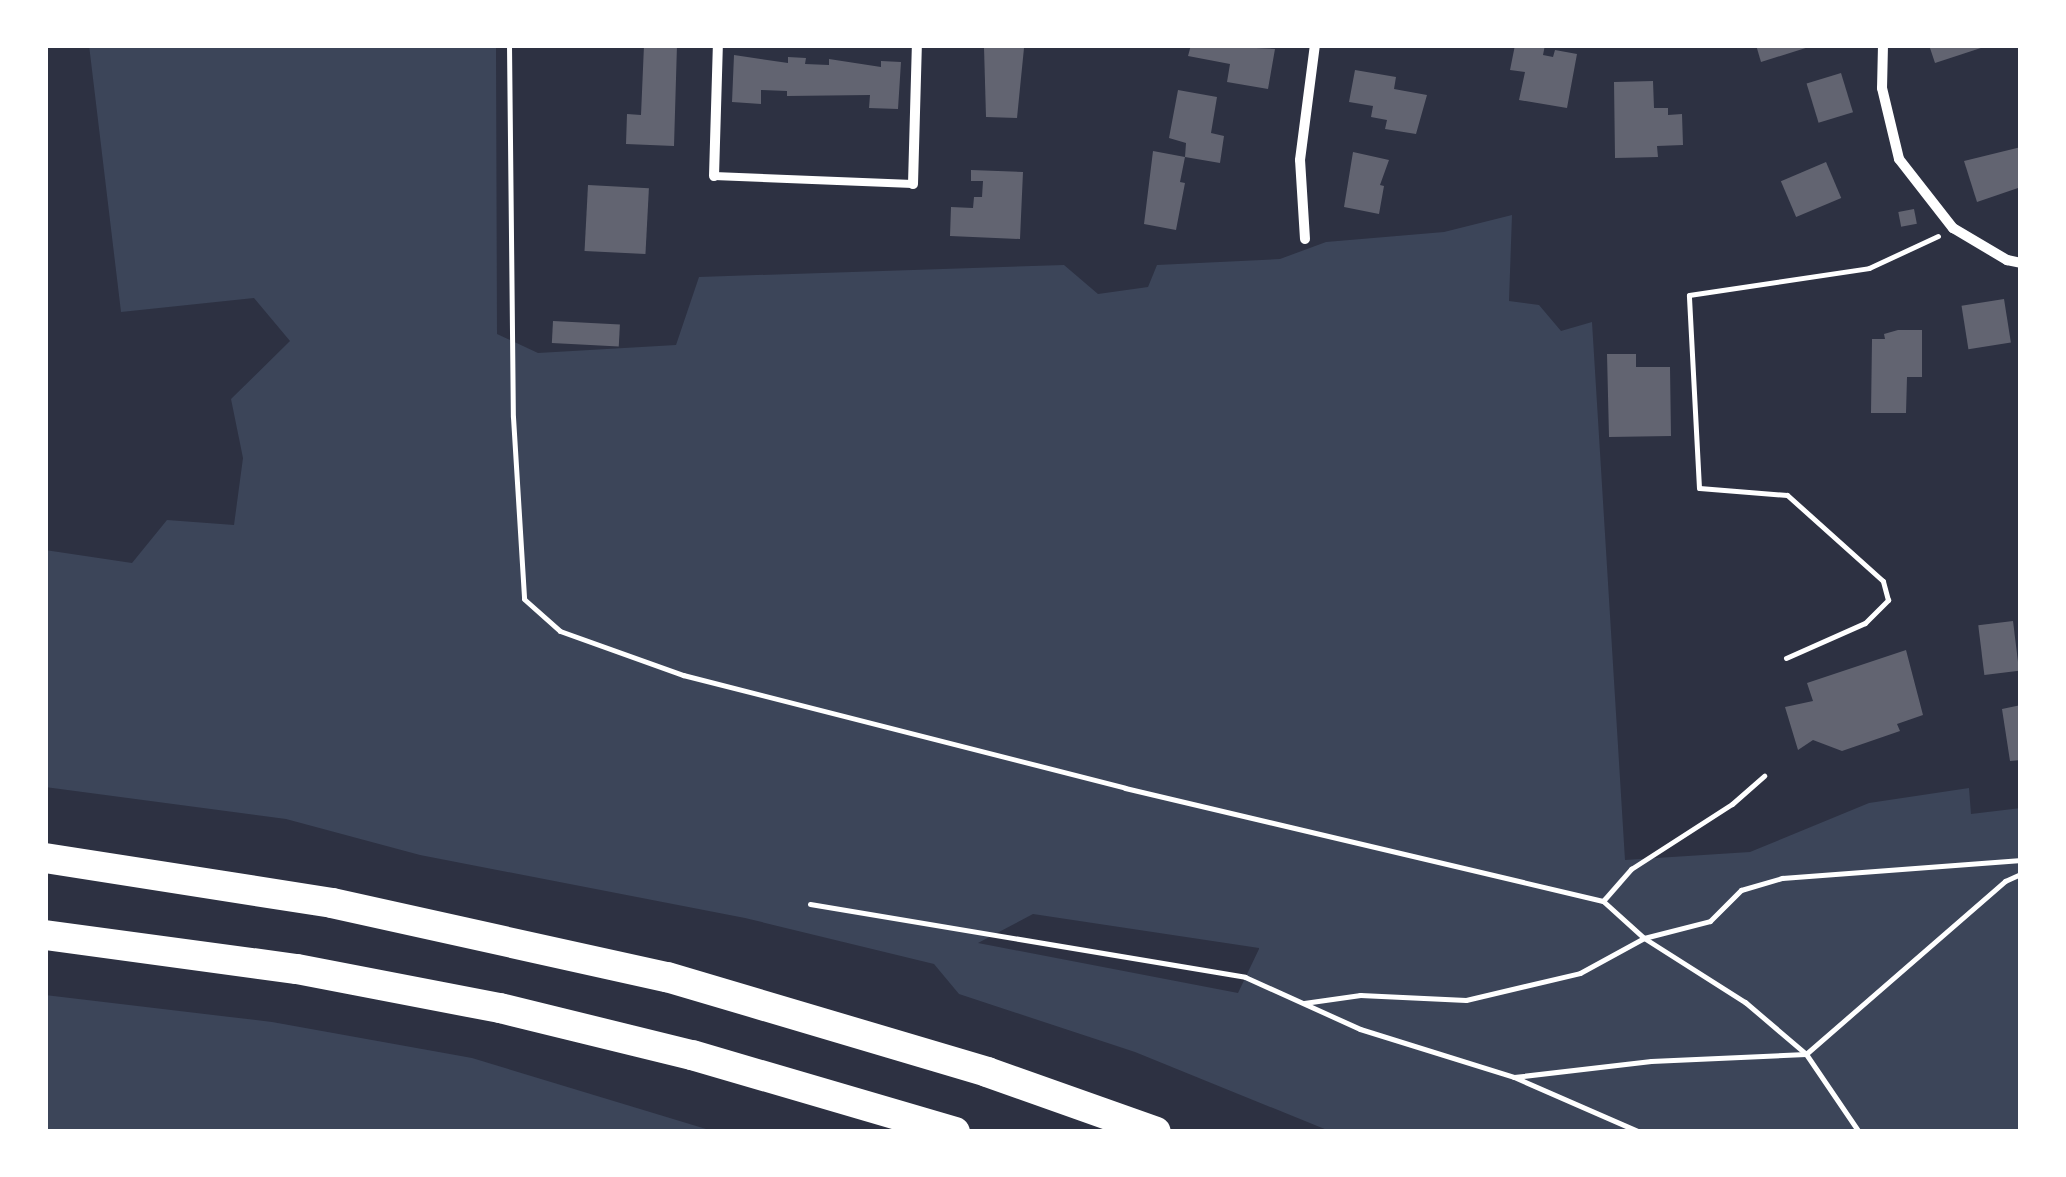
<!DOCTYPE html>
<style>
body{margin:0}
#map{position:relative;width:2066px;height:1177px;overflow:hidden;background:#2d3142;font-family:"Playfair Display",serif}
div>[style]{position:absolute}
.green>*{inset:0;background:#3c4559}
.building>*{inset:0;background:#626471;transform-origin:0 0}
.path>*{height:5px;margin:-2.5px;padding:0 2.5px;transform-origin:2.5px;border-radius:2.5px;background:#fff}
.service>*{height:8px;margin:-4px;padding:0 4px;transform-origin:4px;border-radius:4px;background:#fff}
.minor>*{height:10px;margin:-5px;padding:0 5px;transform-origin:5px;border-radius:5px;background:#fff}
.motorway>*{height:30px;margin:-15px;padding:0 15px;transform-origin:15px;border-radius:15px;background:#fff}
span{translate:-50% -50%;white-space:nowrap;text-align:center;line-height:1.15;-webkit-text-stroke:8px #fff;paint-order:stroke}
.frame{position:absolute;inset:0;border:48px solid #fff;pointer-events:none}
</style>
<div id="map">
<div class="green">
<div style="clip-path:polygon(evenodd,89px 45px,496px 45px,497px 334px,538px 353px,676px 345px,699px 277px,1064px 265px,1098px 294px,1148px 287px,1157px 265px,1280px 259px,1326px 242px,1444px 232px,1512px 215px,1509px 301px,1539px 305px,1561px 331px,1592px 322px,1625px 860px,1750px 852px,1869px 803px,1969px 788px,1971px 814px,2021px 808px,2021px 1132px,1332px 1132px,1135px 1052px,959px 994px,934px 964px,745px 918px,420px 855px,286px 819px,45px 787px,45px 550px,132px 563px,167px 520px,234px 525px,243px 458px,231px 399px,290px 341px,254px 298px,121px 312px,89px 45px,1033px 914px,1259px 948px,1259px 949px,1238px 993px,978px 943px,1033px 914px)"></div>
<div style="clip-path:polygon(45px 995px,272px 1022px,472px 1058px,716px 1132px,45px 1132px)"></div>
</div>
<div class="building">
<div style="clip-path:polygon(644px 45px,677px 45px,674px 146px,626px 144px,627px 114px,641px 115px)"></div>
<div style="clip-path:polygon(1191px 45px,1275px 49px,1268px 89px,1227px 82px,1230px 64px,1188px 56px)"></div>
<div style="clip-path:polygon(1515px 45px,1545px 45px,1543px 55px,1553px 57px,1555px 50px,1577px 54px,1567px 108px,1519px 100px,1525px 72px,1510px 70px)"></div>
<div style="clip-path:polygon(1756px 45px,1812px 45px,1812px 46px,1761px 62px)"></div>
<div style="clip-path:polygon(1929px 45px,1987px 45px,1987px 46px,1935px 63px)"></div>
<div style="clip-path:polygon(984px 47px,1024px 48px,1017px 118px,986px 117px)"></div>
<div style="clip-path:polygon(734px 55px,788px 63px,788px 57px,806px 58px,805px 64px,829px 65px,829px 59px,881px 67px,881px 61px,901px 62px,898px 109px,869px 108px,870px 95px,787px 96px,787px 91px,761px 90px,761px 104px,732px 102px)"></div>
<div style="clip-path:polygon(1355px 70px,1396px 77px,1394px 89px,1427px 95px,1416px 134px,1385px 129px,1387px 120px,1371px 117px,1373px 106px,1349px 102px)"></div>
<div style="left:1841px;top:73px;width:41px;height:36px;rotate:73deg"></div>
<div style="clip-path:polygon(1653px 81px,1654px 108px,1668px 108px,1668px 115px,1682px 114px,1683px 145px,1657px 146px,1658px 157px,1615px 158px,1614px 82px)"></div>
<div style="clip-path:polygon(1178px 90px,1217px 97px,1211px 133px,1224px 136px,1220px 163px,1185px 157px,1186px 143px,1169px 138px)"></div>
<div style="clip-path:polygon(2021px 147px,2021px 187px,1977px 202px,1964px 161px)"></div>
<div style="clip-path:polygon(1153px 151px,1185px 157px,1180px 182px,1185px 183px,1176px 230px,1144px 224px)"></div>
<div style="clip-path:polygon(1353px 152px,1389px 160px,1380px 185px,1384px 186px,1379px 214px,1344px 207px)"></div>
<div style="left:1826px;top:162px;width:39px;height:49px;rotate:67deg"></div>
<div style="clip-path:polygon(971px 170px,1023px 172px,1020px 239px,950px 236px,951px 207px,973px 208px,974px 197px,982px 197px,983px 181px,971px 181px)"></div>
<div style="left:588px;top:185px;width:61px;height:66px;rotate:3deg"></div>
<div style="left:1914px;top:209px;width:15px;height:16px;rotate:79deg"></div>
<div style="left:2004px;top:299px;width:44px;height:43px;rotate:81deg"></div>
<div style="left:553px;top:321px;width:67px;height:22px;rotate:3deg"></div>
<div style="clip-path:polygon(1898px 330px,1922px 330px,1922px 377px,1907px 377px,1906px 413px,1871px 413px,1872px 339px,1885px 339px,1884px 334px)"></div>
<div style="clip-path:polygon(1607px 354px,1636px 354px,1636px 367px,1670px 367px,1671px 436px,1609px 437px)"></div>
<div style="left:2013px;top:621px;width:50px;height:35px;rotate:83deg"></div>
<div style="clip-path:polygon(1906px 650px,1923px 715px,1897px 724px,1900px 731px,1842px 751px,1813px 740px,1798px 750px,1785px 707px,1813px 701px,1807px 683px)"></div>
<div style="clip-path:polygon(2021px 705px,2021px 760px,2010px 761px,2002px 709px)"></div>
</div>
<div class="path">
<div style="left:509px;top:45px;width:372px;rotate:89.4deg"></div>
<div style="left:513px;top:417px;width:182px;rotate:86.5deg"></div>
<div style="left:524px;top:599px;width:48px;rotate:41.6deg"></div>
<div style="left:560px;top:631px;width:131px;rotate:19.7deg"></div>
<div style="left:683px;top:675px;width:456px;rotate:14.3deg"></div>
<div style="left:1125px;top:788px;width:491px;rotate:13.3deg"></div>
<div style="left:1603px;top:901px;width:55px;rotate:42.1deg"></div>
<div style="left:1644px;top:938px;width:120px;rotate:32.4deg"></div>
<div style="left:1745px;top:1002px;width:80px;rotate:40.4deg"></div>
<div style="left:1806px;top:1054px;width:264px;rotate:-41deg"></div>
<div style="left:2005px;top:881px;width:17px;rotate:-24deg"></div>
<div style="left:1786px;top:658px;width:86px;rotate:-23.9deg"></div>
<div style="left:1865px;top:623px;width:33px;rotate:-45deg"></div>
<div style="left:1888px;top:600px;width:20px;rotate:-105deg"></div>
<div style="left:1883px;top:581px;width:129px;rotate:-138.1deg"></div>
<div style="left:1787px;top:495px;width:88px;rotate:-175.5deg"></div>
<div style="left:1699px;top:488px;width:193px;rotate:-93deg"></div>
<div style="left:1689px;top:295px;width:182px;rotate:-8.5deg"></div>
<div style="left:1869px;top:268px;width:76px;rotate:-24.9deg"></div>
<div style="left:1603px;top:901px;width:43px;rotate:-48.8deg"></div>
<div style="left:1631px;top:869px;width:120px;rotate:-32.8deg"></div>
<div style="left:1732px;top:804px;width:43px;rotate:-41.2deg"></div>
<div style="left:810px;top:904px;width:441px;rotate:9.5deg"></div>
<div style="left:1245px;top:977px;width:126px;rotate:24.3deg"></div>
<div style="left:1360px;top:1029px;width:161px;rotate:17.3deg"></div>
<div style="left:1514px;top:1077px;width:137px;rotate:23.6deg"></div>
<div style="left:1304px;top:1003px;width:57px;rotate:-8.1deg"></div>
<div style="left:1360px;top:995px;width:106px;rotate:2.7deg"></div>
<div style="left:1466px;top:1000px;width:117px;rotate:-13.3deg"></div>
<div style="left:1580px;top:973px;width:73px;rotate:-28.7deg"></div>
<div style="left:1644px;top:938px;width:68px;rotate:-14.4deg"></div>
<div style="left:1710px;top:921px;width:44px;rotate:-45deg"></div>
<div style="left:1741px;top:890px;width:43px;rotate:-16.3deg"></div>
<div style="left:1782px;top:878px;width:240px;rotate:-4.3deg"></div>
<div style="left:1514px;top:1077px;width:138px;rotate:-6.7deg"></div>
<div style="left:1651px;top:1061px;width:155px;rotate:-2.6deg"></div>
<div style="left:1806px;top:1054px;width:94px;rotate:55.8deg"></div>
</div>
<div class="service">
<div style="left:714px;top:176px;width:199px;rotate:2.3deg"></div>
</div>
<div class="minor">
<div style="left:1883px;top:45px;width:43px;rotate:91.3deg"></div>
<div style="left:1882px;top:88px;width:73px;rotate:76.5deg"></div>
<div style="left:1899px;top:159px;width:88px;rotate:52deg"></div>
<div style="left:1953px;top:228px;width:63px;rotate:30.7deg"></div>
<div style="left:2007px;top:260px;width:14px;rotate:12deg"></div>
<div style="left:714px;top:176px;width:131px;rotate:-88.3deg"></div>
<div style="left:913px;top:184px;width:139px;rotate:-88.4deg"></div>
<div style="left:1305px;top:239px;width:79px;rotate:-93.6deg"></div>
<div style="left:1300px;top:160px;width:116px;rotate:-82.6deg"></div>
</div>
<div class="motorway">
<div style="left:45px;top:858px;width:291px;rotate:8.9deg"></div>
<div style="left:332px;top:903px;width:343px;rotate:12.5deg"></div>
<div style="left:667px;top:977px;width:334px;rotate:16.5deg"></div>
<div style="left:987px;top:1072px;width:179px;rotate:19.5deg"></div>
<div style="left:45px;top:935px;width:254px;rotate:7.7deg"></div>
<div style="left:297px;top:969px;width:207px;rotate:10.9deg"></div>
<div style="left:500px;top:1008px;width:198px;rotate:13.8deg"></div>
<div style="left:692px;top:1055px;width:274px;rotate:16.3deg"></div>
</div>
<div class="frame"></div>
</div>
